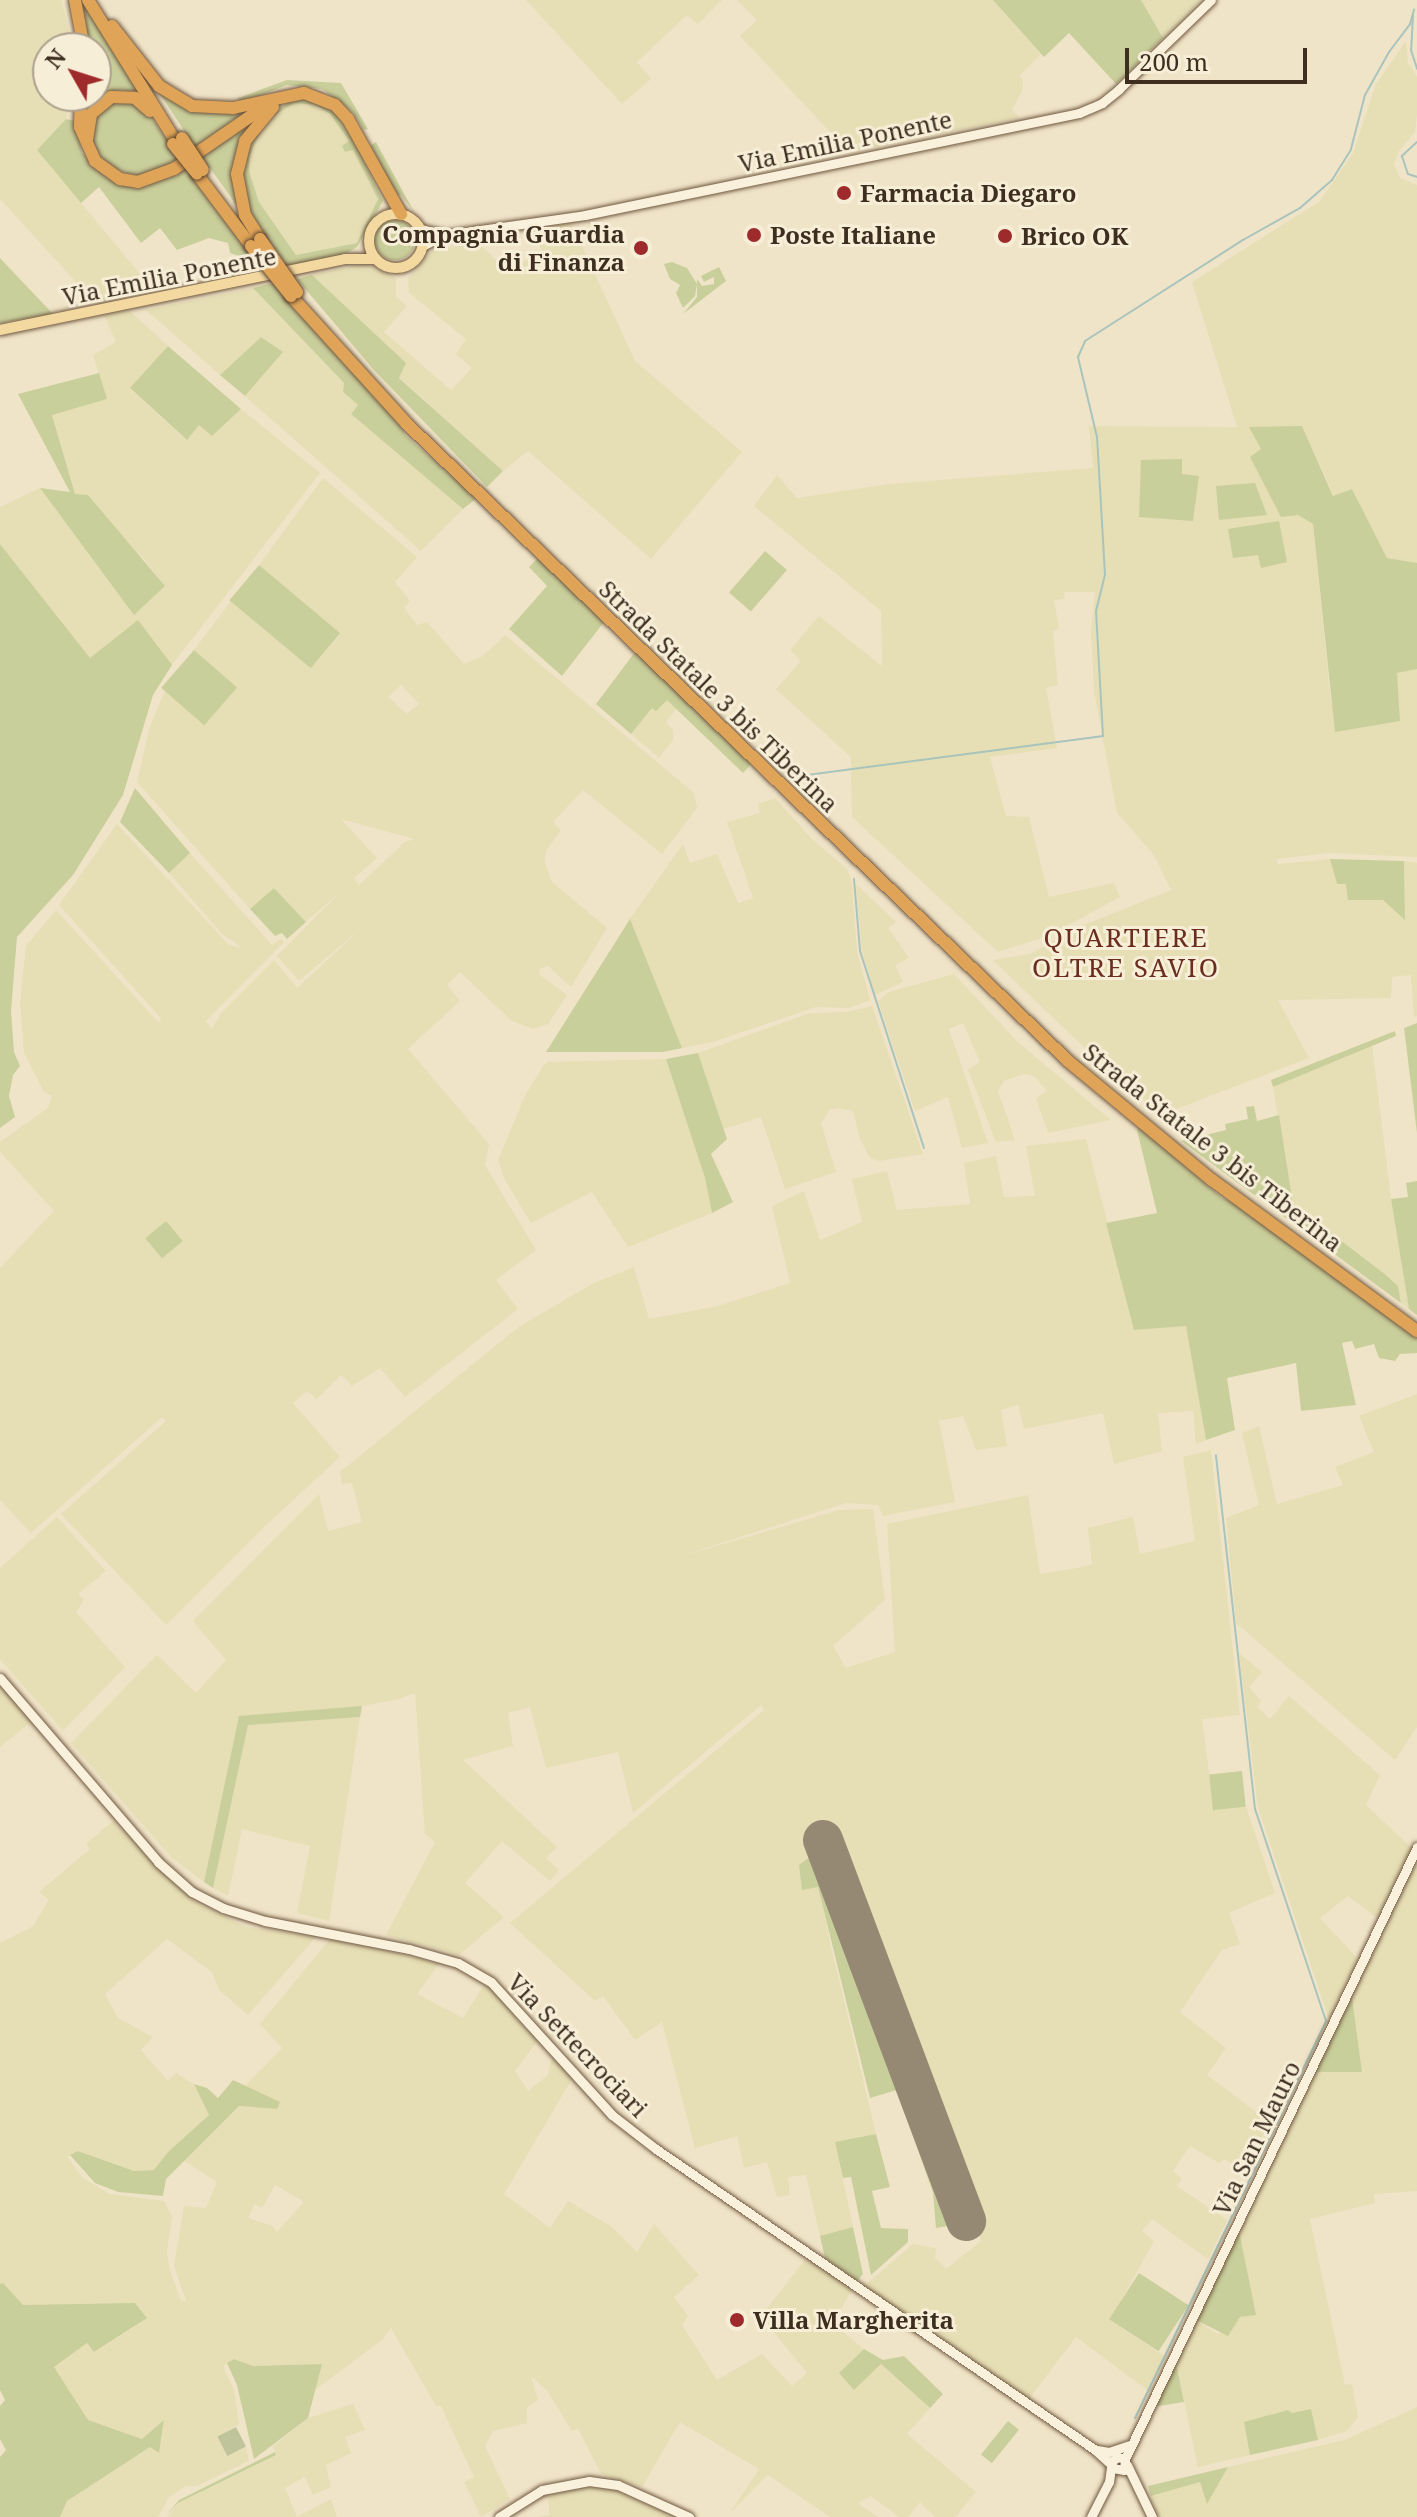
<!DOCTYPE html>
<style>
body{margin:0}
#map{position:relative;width:1417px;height:2517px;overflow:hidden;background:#f0e4c8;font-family:"Noto Serif",serif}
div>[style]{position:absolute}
.farmland>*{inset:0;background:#e6deb5}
.green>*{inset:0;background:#c9cf9b;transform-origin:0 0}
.round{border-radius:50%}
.cemetery>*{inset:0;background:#bfc49a;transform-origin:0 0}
.stream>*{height:2px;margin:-1px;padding:0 1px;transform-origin:1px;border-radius:1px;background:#a9c4bc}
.runway>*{height:40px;margin:-20px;padding:0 20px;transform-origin:20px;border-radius:20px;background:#968974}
.roads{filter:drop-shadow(0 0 2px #6f573f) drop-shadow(0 0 2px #6f573f)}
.secondary>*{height:9px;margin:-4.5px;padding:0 4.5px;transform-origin:4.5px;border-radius:4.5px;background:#faf1dc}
.primary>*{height:10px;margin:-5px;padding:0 5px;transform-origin:5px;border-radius:5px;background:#f3d9a0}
.primary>.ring{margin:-5px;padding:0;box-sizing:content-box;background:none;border:10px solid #f3d9a0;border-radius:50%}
.highway>*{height:12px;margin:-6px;padding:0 6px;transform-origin:6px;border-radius:6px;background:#e0a458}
.bridges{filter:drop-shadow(0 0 2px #5b4430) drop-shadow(0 0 2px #5b4430)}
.highway-bridge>*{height:12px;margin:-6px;padding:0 6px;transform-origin:6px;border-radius:6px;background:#e0a458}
.dots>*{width:22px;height:22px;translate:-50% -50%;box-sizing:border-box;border:4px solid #f7eed8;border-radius:50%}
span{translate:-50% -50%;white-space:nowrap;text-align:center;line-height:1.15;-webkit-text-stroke:6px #f7eed8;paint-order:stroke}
.street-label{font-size:24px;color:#3d2e20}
.poi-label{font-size:24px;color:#3d2e20;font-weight:700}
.left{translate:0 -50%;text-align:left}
.right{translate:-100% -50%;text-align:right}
.neighbourhood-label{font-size:26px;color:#6b2e1e;letter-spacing:2px}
.north{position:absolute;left:32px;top:32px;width:80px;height:80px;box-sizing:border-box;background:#f7eed8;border:2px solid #ada18e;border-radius:50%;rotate:309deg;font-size:22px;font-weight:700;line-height:32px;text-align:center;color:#3d2e20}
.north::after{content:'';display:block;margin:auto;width:28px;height:36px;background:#9e2a2b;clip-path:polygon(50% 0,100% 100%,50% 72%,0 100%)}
.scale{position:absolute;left:1125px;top:48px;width:182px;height:36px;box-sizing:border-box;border:4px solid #3d2e20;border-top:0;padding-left:10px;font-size:24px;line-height:28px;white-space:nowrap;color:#3d2e20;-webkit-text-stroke:6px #f7eed8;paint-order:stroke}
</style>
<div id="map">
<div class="farmland">
<div style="clip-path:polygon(0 0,61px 0,73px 48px,48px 48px,48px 96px,70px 96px,66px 119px,37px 150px,155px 292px,97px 305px,0 199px)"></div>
<div style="clip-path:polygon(526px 0,722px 0,698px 24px,687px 15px,637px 62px,651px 79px,622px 104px)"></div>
<div style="clip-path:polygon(737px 0,993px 0,1041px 54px,1019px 76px,1023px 80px,1022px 91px,1012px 110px,1020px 118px,849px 152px,740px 36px,757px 20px)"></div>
<div style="clip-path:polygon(1141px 0,1201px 0,1163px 38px)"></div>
<div style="clip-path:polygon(1406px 41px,1408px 63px,1417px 77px,1417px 115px,1415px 132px,1399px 151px,1394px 164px,1400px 178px,1417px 185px,1417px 563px,1387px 558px,1352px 489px,1334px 496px,1302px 426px,1250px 428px,1262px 449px,1250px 457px,1298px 515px,1313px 524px,1331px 702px,1397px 673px,1417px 669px,1417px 857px,1329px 853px,1276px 859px,1278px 864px,1330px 859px,1337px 884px,1345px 883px,1383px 900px,1405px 919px,1404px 861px,1417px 863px,1417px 1016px,1414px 1017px,1411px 975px,1392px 977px,1391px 998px,1278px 1000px,1309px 1058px,1161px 1115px,1072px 1036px,993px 960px,1030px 954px,1084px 925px,1171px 890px,1154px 855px,1117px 813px,1094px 692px,1091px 631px,1095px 592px,1064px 592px,1065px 599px,1054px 600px,1059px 629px,1053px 631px,1058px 685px,1046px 688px,1057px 748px,990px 757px,1006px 816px,1029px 817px,1049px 897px,1114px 883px,1120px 897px,1048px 936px,998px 952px,852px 817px,851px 757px,776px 689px,801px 661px,790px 650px,819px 616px,882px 666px,881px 611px,754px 506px,777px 475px,797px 498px,889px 484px,1093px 468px,1089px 426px,1237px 427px,1192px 282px,1319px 202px,1353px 153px,1376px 84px)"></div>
<div style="clip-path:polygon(295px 103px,316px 105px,330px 114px,349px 142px,343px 146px,345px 151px,353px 149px,378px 199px,357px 243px,296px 255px,259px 202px,249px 171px,250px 155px,266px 120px)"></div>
<div style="clip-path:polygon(571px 222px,635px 361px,742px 452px,651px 559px,528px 451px,503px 471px,399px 377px,312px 275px,367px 263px,396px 278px,396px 297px,407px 306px,384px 332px,451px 390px,472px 368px,456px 354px,466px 339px,409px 293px,408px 278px,432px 251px,477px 242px,506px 269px,543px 253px,531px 229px)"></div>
<div style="clip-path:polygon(253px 288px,344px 383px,358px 405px,351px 414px,463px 509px,421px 551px,245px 396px,283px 352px,261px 337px,220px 375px,146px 310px)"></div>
<div style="clip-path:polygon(129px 310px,168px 346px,130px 389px,186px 440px,199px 424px,212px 436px,241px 409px,320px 473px,172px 665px,138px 621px,90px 659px,0 544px,0 507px,40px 488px,134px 614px,165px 586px,143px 558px,75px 494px,52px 414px,107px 399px,93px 355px,116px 342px,104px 315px)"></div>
<div style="clip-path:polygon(evenodd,323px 478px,417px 557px,395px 582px,410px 601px,404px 608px,417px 625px,427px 622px,464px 664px,483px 656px,505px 635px,694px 793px,697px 808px,662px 854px,583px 790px,553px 822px,561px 830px,546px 851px,545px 863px,552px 882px,607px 928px,571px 987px,548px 966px,539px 969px,540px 975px,567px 995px,548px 1024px,533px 1029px,512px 1021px,460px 972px,447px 985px,460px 1001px,408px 1049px,489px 1144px,485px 1165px,536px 1250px,496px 1280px,518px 1309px,405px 1397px,380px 1368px,352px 1386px,341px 1375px,317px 1399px,307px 1391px,293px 1403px,340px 1457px,266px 1525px,166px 1625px,61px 1514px,166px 1421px,162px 1417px,31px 1533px,0 1500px,0 1268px,54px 1211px,0 1152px,0 1142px,48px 1108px,52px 1096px,44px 1092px,24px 1053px,20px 1002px,26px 946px,56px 910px,159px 1023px,161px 1018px,59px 905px,117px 824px,229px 945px,242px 948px,222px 934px,169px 873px,190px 853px,272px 945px,281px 939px,284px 942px,206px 1021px,212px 1029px,221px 1013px,274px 960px,297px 988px,363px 927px,299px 981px,277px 956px,341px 891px,306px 922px,274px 888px,250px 909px,137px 782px,150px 726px,165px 691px,205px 723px,236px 687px,194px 650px,231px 601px,310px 668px,340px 635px,259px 565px,323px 478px,401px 685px,419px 704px,407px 714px,388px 697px,401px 685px,323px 478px,341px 819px,414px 839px,405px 842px,359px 885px,354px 878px,377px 858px,341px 819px)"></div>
<div style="clip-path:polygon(667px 699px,677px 708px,666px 722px,673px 730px,673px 740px,659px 758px,631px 734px,652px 708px)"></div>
<div style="clip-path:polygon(775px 798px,811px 838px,847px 869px,852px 883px,857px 951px,870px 1000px,849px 1008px,816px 1007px,713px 1042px,682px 1048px,630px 919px,683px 844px,690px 863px,717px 854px,738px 903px,753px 898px,727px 822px,760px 813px,758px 804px)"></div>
<div style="clip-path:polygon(856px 884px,896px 922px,888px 928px,909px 958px,895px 965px,903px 982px,875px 995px,862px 952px)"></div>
<div style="clip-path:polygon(954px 974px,1019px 1043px,1111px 1120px,1048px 1133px,1036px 1098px,1047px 1091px,1034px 1076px,1024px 1074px,1004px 1081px,998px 1091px,1015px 1140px,996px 1142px,968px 1070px,980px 1062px,963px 1023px,949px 1029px,988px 1143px,962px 1148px,948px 1097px,915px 1111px,878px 1001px,889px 992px)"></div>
<div style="clip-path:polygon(872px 1006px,923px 1154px,879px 1161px,870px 1158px,860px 1139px,853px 1111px,838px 1108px,830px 1110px,821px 1123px,836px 1172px,785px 1189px,761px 1117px,724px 1129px,698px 1053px,810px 1013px,847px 1012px)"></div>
<div style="clip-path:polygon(1372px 1046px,1391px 1199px,1409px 1309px,1401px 1303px,1398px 1286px,1386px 1275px,1293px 1204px,1273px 1087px)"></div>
<div style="clip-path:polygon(666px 1059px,705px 1178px,712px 1213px,628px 1247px,592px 1192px,531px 1223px,505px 1180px,498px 1160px,525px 1096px,543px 1066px,548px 1062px)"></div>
<div style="clip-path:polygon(1086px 1139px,1135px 1330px,1186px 1325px,1206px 1440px,1196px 1444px,1193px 1411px,1158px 1413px,1162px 1451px,1114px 1464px,1103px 1413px,1024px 1429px,1018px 1405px,1001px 1410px,1007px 1446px,976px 1450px,963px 1416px,939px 1421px,955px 1502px,883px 1516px,878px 1505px,846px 1503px,675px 1558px,839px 1510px,873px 1509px,885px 1600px,833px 1646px,846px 1668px,895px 1652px,887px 1524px,1028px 1495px,1040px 1574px,1083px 1567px,1092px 1564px,1088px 1528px,1133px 1517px,1140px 1554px,1195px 1541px,1183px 1457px,1211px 1450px,1240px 1715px,1202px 1719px,1214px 1810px,1246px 1807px,1275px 1893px,1229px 1913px,1240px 1944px,1222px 1950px,1180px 2012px,1226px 2048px,1207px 2075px,1272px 2124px,1248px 2172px,1224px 2159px,1219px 2163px,1190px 2146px,1173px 2171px,1182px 2178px,1177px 2186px,1227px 2220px,1208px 2259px,1152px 2219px,1142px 2231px,1154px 2241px,1110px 2320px,1164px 2356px,1147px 2390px,1076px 2337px,1029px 2399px,864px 2286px,913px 2244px,936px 2248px,935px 2258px,946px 2269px,981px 2241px,830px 1835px,811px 1848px,830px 1942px,876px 2134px,835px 2142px,853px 2227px,820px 2236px,806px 2175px,788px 2177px,790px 2195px,777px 2197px,767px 2162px,744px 2168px,737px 2136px,695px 2148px,662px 2022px,635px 2040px,603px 1996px,595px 2001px,510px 1923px,764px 1710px,761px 1705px,633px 1813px,618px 1752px,546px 1768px,530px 1707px,508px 1713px,513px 1746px,463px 1760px,557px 1847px,546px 1858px,559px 1870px,550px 1881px,502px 1841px,465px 1883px,504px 1917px,459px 1955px,386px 1935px,435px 1842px,425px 1834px,415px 1693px,399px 1699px,357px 1707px,239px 1717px,204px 1882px,171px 1857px,71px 1743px,157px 1655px,196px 1693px,226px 1660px,193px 1621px,319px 1494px,328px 1531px,362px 1522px,352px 1483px,342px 1484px,340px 1472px,520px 1326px,594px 1283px,634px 1267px,649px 1319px,718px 1306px,790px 1283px,772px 1206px,804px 1191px,820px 1240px,862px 1222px,852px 1179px,887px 1171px,897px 1210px,970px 1204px,964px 1163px,996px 1156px,1004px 1197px,1035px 1196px,1026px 1146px)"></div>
<div style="clip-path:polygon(1417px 1394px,1417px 1727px,1395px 1760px,1236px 1623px,1226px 1518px,1259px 1505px,1242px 1433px,1259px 1426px,1277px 1504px,1343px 1485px,1335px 1467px,1374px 1452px,1359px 1416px)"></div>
<div style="clip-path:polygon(57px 1517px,106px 1571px,78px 1594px,84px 1600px,76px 1612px,125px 1667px,63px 1731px,0 1659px,0 1568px)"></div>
<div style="clip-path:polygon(1239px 1653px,1262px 1672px,1249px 1687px,1261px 1701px,1257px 1707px,1270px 1719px,1289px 1696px,1380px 1775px,1366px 1805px,1412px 1848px,1377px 1918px,1348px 1896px,1320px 1918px,1358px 1959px,1329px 2019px,1258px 1808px)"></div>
<div style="clip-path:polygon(0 1685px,31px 1722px,0 1747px)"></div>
<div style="clip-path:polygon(360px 1717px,329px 1921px,297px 1913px,310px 1846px,242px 1829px,228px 1896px,213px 1888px,248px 1724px)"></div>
<div style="clip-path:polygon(evenodd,113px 1821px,195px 1902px,246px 1927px,316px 1937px,248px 2015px,219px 1990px,212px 1972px,167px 1939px,105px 1994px,118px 2018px,153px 2037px,141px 2050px,168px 2081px,176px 2073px,194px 2084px,209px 2115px,168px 2152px,155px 2170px,134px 2171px,79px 2151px,67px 2157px,83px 2178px,110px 2194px,164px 2201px,172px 2217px,167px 2251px,170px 2271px,181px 2301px,186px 2301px,174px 2266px,184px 2206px,206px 2208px,217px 2182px,183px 2160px,239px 2106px,276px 2109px,279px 2102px,245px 2086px,282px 2048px,260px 2024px,330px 1939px,388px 1951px,439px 1964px,417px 1994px,463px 2018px,484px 1985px,498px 1994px,522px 2026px,539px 2039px,515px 2071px,528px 2091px,548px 2075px,551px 2060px,555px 2059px,572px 2079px,504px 2194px,550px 2228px,568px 2201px,612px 2227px,637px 2252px,654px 2224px,699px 2275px,674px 2297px,688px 2316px,682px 2325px,717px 2380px,762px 2354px,792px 2386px,807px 2373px,761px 2316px,808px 2256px,852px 2289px,833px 2324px,864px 2349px,840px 2373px,854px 2390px,881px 2364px,930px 2408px,907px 2434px,976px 2492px,955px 2517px,935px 2517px,920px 2502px,908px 2517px,899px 2517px,871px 2496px,858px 2503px,878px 2517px,830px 2517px,768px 2475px,730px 2513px,759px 2469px,680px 2422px,642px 2487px,601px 2474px,578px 2428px,572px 2431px,548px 2392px,531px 2376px,538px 2400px,527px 2408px,527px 2423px,493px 2431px,485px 2446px,510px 2499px,481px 2517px,464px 2482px,474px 2477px,441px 2406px,436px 2406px,391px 2328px,383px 2339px,315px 2390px,321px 2364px,253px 2366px,234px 2359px,227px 2363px,223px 2367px,234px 2390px,239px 2424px,217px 2437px,227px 2457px,246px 2447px,249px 2461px,197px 2486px,186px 2486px,169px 2497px,158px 2517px,60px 2517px,67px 2501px,150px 2447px,159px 2453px,164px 2422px,143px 2439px,87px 2420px,54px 2367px,87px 2343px,94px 2352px,136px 2326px,23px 2305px,0 2284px,0 1943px,33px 1926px,49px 1900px,39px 1892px,90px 1849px,86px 1844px,113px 1821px,275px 2185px,304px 2202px,277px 2232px,273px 2226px,248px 2218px,255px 2204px,262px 2208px,275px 2185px)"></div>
<div style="clip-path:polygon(1417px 1861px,1417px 2191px,1374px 2194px,1375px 2203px,1310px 2219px,1345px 2385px,1352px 2384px,1358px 2417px,1347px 2431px,1318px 2440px,1311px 2409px,1292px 2413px,1288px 2410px,1245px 2422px,1250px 2455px,1198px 2467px,1176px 2363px,1196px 2320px,1218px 2334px,1240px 2317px,1255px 2314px,1239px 2231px,1315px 2072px,1362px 2072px,1352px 1997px)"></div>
<div style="clip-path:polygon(353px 2404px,365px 2430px,345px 2437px,351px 2453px,326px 2465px,331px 2487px,313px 2495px,305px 2477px,285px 2488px,297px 2517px,331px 2499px,337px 2517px,168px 2517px,178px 2503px,276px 2455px,273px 2446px,308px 2418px)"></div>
<div style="clip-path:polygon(1417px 2407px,1417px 2517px,1158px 2517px,1151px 2496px,1200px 2482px,1207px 2503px,1228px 2467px,1345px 2440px)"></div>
<div style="clip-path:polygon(581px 2484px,604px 2486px,676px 2517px,535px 2517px,549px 2515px,548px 2498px,528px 2500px,556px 2488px)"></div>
</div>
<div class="green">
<div style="clip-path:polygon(79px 0,84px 0,145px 100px,124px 90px,105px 93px,89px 109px,84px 124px,84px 96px,96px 96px,96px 48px,88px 48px)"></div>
<div style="clip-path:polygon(993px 0,1141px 0,1163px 38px,1116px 84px,1069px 33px,1044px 57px)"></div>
<div style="clip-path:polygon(287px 80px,341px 83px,368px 129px,364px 130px,352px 111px,322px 89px,287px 85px,240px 103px,238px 98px)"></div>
<div style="clip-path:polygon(152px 82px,181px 104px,257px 104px,195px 147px)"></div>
<div style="clip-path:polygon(evenodd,292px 100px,310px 100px,335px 113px,354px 141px,383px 201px,357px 247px,344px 255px,288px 267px,247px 208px,240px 176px,248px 141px,267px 116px,292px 100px,295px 103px,316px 105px,330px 114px,349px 141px,342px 146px,345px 152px,353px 150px,378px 199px,357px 243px,296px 255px,259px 202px,249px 171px,250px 155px,266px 120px,295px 103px)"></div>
<div style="clip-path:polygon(111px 101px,135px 102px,147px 111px,179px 158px,156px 173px,136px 176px,108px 166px,91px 142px,95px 115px)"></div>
<div style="clip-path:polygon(66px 119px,75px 121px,82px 153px,97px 169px,118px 181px,185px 167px,265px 270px,258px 271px,247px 259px,230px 253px,228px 243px,209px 238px,177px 250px,160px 228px,141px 243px,99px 187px,81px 203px,37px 150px)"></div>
<div style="clip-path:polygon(252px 122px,244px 134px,240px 210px,200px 154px)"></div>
<div style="clip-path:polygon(376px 142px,414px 212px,401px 195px,396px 196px,371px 145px)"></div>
<div class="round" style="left:375px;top:220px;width:40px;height:40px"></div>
<div style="clip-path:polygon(0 258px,53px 314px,0 323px)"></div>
<div style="clip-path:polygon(672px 262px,687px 268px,697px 284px,695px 296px,683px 308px,676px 293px,680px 285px,670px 279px,664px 264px)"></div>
<div style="clip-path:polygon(719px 267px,726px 281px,683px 314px,697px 297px,697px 279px,702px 286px,714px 284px,714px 277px,704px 282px,701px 276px)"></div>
<div style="clip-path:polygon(312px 275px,406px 363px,399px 378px,503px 471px,487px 487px,373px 369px,297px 279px)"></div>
<div style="clip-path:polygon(273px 283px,399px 423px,406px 436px,477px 498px,463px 509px,351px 414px,358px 405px,343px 392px,344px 383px,253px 288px)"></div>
<div style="clip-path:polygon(261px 337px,283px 352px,245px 396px,220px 375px)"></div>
<div style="clip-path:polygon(168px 346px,241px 409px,212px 436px,199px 425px,187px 440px,130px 388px)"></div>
<div style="clip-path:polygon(99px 373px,107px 399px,52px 415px,75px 494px,88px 495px,165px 586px,134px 615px,40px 488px,70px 492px,18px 394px)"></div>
<div style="clip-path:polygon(1302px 426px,1333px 496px,1352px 489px,1387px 558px,1417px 563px,1417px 669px,1397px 673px,1400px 721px,1335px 732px,1313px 524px,1298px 515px,1281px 517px,1250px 457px,1261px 449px,1249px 427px)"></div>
<div style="clip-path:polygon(1182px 459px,1182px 474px,1199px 476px,1193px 521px,1139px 517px,1141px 460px)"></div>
<div style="clip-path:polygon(1255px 483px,1267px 515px,1219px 520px,1216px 486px)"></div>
<div style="clip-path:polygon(1279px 521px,1287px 562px,1261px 568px,1258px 555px,1233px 558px,1228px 529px)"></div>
<div style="clip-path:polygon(0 544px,90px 658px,138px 620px,172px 665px,153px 695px,123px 795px,73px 875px,17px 937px,11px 1011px,14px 1052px,20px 1066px,13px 1075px,9px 1096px,15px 1117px,0 1128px)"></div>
<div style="left:765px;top:551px;width:29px;height:55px;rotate:41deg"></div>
<div style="clip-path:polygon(538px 558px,604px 622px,562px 676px,509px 629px,547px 586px,529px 567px)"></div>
<div style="left:259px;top:565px;width:106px;height:46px;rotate:40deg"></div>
<div style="left:194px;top:650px;width:57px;height:50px;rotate:41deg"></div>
<div style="clip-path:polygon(635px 652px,751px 764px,743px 773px,667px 700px,656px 711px,652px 708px,631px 734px,596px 704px)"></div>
<div style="clip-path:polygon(135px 788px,190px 853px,169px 873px,120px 822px)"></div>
<div style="clip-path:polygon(1330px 859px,1404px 861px,1405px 920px,1383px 900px,1348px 900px,1346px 884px,1337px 884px)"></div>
<div style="clip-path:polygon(274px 888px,306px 922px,287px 939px,282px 933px,275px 936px,250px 909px)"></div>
<div style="clip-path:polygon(630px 919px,682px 1048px,663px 1052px,546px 1052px)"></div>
<div style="clip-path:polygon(1417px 1023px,1417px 1133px,1404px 1028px)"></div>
<div style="clip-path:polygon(1395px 1031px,1396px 1036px,1273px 1087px,1271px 1080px)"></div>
<div style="clip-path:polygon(698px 1053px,727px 1139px,711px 1154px,733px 1202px,712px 1213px,705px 1178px,666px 1059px)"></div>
<div style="clip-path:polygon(1254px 1106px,1257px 1121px,1279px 1115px,1293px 1204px,1386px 1275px,1398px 1286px,1401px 1303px,1181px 1141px,1226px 1130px,1225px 1124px,1248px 1119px,1246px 1107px)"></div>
<div style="clip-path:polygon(1139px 1127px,1222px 1198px,1241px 1206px,1417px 1336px,1417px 1353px,1400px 1354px,1395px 1361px,1379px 1358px,1374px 1344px,1355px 1349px,1352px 1341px,1342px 1343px,1356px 1405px,1301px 1411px,1296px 1363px,1227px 1378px,1235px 1430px,1206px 1440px,1186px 1326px,1134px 1330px,1106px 1223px,1157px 1213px,1137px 1130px)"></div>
<div style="clip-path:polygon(1417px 1181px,1417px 1315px,1409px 1309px,1391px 1199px,1408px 1197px,1406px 1183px)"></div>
<div style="left:166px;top:1221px;width:26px;height:27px;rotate:50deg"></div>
<div style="clip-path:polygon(362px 1706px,360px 1717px,248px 1725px,213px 1888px,204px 1882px,239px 1716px)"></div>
<div style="left:1242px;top:1771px;width:36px;height:33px;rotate:84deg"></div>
<div style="clip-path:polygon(818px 1843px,850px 1935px,960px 2224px,936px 2228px,933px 2193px,897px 2090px,870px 2098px,818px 1887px,802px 1890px,799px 1865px,811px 1856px,811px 1848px)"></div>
<div style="clip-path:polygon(1352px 1997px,1362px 2072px,1315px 2072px)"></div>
<div style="clip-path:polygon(233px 2080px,280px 2102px,277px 2109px,239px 2106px,166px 2179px,163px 2196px,118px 2192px,95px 2183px,70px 2155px,78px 2151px,134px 2171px,154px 2170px,168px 2152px,209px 2115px,194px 2084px,207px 2088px,218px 2098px)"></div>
<div style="clip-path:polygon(876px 2134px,890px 2187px,872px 2191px,881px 2228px,908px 2229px,908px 2242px,871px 2275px,851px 2177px,843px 2178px,835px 2142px)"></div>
<div style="clip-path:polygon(853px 2227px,863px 2274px,857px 2281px,825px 2258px,820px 2236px)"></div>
<div style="clip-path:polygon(1239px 2231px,1256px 2315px,1240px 2317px,1228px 2336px,1196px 2320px)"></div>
<div style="left:1139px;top:2273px;width:59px;height:55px;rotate:33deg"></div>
<div style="clip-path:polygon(3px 2283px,23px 2305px,135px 2303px,147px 2318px,94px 2352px,87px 2343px,54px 2367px,88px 2420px,142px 2439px,164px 2420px,159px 2453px,150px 2447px,67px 2501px,60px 2517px,0 2517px,0 2457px,6px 2450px,0 2439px,0 2406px,5px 2400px,0 2390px,0 2284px)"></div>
<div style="clip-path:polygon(864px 2349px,883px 2360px,904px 2356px,943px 2394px,930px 2408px,881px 2364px,854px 2390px,839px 2373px)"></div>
<div style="clip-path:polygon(234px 2359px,253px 2366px,322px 2364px,308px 2418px,254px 2459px,237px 2385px,227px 2363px)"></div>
<div style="clip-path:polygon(1176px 2363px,1184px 2402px,1152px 2407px)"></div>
<div style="clip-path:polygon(1311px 2409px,1318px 2440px,1250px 2455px,1244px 2422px,1288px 2410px,1292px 2413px)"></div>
<div style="left:1008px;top:2421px;width:14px;height:43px;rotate:39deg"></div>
<div style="clip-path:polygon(275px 2452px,276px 2455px,178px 2503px,165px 2517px,179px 2500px)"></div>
<div style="clip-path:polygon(1228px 2467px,1207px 2504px,1200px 2482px,1151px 2496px,1148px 2486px)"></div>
</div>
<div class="cemetery">
<div style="left:236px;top:2427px;width:22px;height:21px;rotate:63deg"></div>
</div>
<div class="stream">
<div style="left:1413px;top:15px;width:35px;rotate:93deg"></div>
<div style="left:1411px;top:50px;width:20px;rotate:72deg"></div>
<div style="left:1417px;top:142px;width:21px;rotate:137deg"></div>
<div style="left:1402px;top:156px;width:19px;rotate:72deg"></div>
<div style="left:1408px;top:174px;width:9px;rotate:18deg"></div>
<div style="left:807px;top:775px;width:299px;rotate:-7.5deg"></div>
<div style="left:1103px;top:736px;width:125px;rotate:-93.2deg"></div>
<div style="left:1096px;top:611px;width:37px;rotate:-76deg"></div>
<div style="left:1105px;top:575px;width:138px;rotate:-93.3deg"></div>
<div style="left:1097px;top:437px;width:82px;rotate:-103.4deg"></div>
<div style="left:1078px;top:357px;width:17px;rotate:-66deg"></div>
<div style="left:1085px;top:341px;width:188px;rotate:-32.6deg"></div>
<div style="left:1243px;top:240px;width:65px;rotate:-29.3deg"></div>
<div style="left:1300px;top:208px;width:43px;rotate:-41.2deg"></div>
<div style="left:1332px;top:180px;width:36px;rotate:-58deg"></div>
<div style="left:1351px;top:149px;width:56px;rotate:-75.5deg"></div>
<div style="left:1365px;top:95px;width:49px;rotate:-60.8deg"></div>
<div style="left:1389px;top:52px;width:35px;rotate:-53deg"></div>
<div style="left:1410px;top:24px;width:15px;rotate:-74deg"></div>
<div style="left:854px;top:879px;width:72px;rotate:85.2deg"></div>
<div style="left:860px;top:951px;width:207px;rotate:72deg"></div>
<div style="left:1135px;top:2418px;width:441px;rotate:-64.3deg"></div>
<div style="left:1326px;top:2021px;width:224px;rotate:-108.5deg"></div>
<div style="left:1255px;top:1809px;width:356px;rotate:-96.3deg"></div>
</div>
<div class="runway">
<div style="left:823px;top:1840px;width:407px;rotate:69.4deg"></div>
</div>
<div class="roads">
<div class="secondary">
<div style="left:420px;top:229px;width:26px;rotate:13deg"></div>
<div style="left:422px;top:246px;width:25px;rotate:-26deg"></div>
<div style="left:445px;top:235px;width:141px;rotate:-8.1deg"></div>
<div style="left:585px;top:215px;width:504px;rotate:-11.67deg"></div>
<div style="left:1079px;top:113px;width:25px;rotate:-23deg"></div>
<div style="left:1102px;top:103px;width:22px;rotate:-39deg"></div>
<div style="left:1119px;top:89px;width:128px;rotate:-44.1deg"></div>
<div style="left:0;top:1678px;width:243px;rotate:49.3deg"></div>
<div style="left:158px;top:1862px;width:45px;rotate:41.4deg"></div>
<div style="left:192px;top:1892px;width:35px;rotate:27deg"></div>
<div style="left:223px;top:1908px;width:44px;rotate:17.2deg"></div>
<div style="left:265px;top:1921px;width:147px;rotate:11deg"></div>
<div style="left:409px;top:1949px;width:51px;rotate:15.9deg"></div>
<div style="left:458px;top:1963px;width:38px;rotate:30deg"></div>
<div style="left:491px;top:1982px;width:180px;rotate:47.7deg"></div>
<div style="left:612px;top:2115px;width:56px;rotate:37.7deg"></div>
<div style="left:656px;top:2149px;width:531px;rotate:34.41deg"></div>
<div style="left:1094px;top:2449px;width:24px;rotate:42deg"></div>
<div style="left:1097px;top:2450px;width:12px;rotate:9deg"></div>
<div style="left:1109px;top:2452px;width:21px;rotate:-19deg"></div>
<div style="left:1125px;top:2459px;width:678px;rotate:-64.49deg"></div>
<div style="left:1127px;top:2465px;width:58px;rotate:64.3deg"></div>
<div style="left:499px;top:2517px;width:51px;rotate:-32.1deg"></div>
<div style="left:542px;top:2490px;width:48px;rotate:-10.8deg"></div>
<div style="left:589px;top:2481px;width:29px;rotate:8deg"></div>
<div style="left:618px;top:2485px;width:78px;rotate:24.3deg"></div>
<div style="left:1091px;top:2517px;width:39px;rotate:-63deg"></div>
<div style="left:1109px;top:2482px;width:21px;rotate:-82deg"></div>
<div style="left:1112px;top:2461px;width:7px;rotate:-34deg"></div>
<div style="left:1118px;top:2457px;width:7px;rotate:16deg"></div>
<div style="left:1125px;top:2459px;width:11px;rotate:95deg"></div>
<div style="left:1124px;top:2470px;width:11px;rotate:-170deg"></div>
</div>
<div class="primary">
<div class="ring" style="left:369px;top:214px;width:44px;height:44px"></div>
<div style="left:0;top:330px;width:352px;rotate:-11.6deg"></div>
<div style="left:345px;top:259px;width:31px"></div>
</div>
<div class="highway">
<div style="left:75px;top:0;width:49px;rotate:79.4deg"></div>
<div style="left:88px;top:0;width:167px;rotate:58.2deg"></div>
<div style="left:112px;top:26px;width:76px;rotate:51.9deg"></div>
<div style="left:159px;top:86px;width:39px;rotate:31deg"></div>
<div style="left:192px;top:106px;width:41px;rotate:2.8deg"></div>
<div style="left:233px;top:108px;width:73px;rotate:-11.9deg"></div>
<div style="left:304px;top:93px;width:33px;rotate:21deg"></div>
<div style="left:335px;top:105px;width:19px;rotate:47deg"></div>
<div style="left:348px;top:119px;width:109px;rotate:60.8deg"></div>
<div style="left:81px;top:96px;width:31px;rotate:92deg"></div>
<div style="left:80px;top:127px;width:37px;rotate:66deg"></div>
<div style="left:95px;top:161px;width:31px;rotate:36deg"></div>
<div style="left:120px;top:179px;width:18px;rotate:9deg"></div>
<div style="left:138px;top:182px;width:38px;rotate:-20deg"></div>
<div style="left:174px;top:169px;width:118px;rotate:-34.6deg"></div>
<div style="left:87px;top:140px;width:26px;rotate:-81deg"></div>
<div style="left:91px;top:114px;width:26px;rotate:-40deg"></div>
<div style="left:111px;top:97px;width:24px;rotate:2deg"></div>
<div style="left:135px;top:98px;width:20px;rotate:41deg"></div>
<div style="left:197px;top:174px;width:90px;rotate:53.1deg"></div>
<div style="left:260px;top:239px;width:28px;rotate:-122deg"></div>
<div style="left:245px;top:215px;width:42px;rotate:-101deg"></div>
<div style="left:237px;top:174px;width:34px;rotate:-76deg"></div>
<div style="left:245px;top:141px;width:44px;rotate:-50.5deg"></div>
<div style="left:291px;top:296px;width:171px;rotate:47.8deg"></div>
<div style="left:406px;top:423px;width:919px;rotate:43.94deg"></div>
<div style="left:1068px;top:1061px;width:187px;rotate:39.6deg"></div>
<div style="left:1212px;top:1180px;width:255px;rotate:36.4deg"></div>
</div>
</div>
<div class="bridges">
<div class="highway-bridge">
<div style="left:182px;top:138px;width:38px;rotate:57deg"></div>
<div style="left:173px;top:144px;width:38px;rotate:51deg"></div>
<div style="left:260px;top:239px;width:65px;rotate:55.1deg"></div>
<div style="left:251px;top:246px;width:64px;rotate:51.3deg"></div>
</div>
</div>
<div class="dots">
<div style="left:844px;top:193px;background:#9e2a2b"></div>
<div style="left:754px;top:235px;background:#9e2a2b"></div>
<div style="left:1005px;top:236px;background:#9e2a2b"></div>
<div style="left:641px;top:248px;background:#9e2a2b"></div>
<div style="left:737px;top:2320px;background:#9e2a2b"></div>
</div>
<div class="street-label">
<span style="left:845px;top:141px;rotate:-12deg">Via Emilia Ponente</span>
<span style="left:169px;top:276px;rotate:-11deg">Via Emilia Ponente</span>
<span style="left:719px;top:696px;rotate:44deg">Strada Statale 3 bis Tiberina</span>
<span style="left:1213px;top:1147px;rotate:38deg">Strada Statale 3 bis Tiberina</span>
<span style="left:578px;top:2045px;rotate:46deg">Via Settecrociari</span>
<span style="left:1256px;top:2138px;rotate:-64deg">Via San Mauro</span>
</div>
<div class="poi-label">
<span class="left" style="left:860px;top:193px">Farmacia Diegaro</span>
<span class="right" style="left:625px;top:248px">Compagnia Guardia<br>di Finanza</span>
<span class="left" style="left:770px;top:235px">Poste Italiane</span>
<span class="left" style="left:1021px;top:236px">Brico OK</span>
<span class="left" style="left:753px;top:2320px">Villa Margherita</span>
</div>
<div class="neighbourhood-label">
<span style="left:1126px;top:953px">QUARTIERE<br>OLTRE SAVIO</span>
</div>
<div class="north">N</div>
<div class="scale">200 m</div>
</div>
